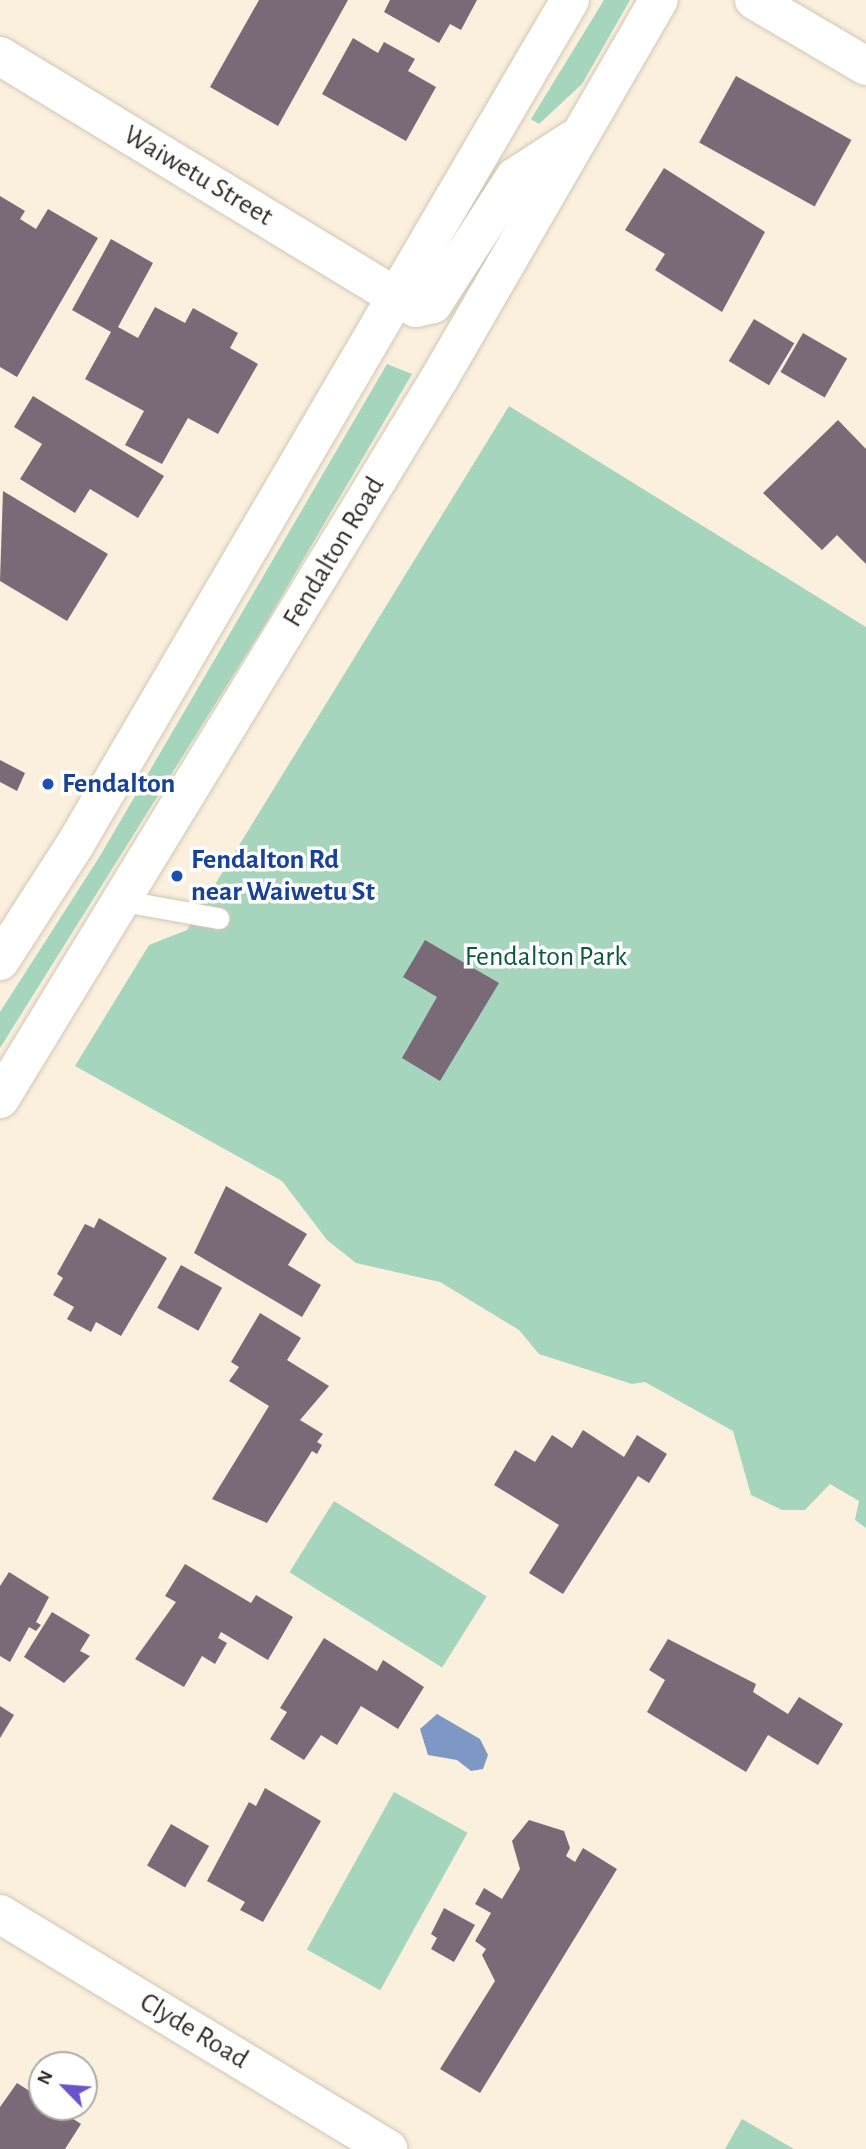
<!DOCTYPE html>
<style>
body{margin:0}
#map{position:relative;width:866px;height:2149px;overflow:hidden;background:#faf0dd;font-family:"Alegreya Sans",sans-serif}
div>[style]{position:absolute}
.green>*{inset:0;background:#a6d5bd;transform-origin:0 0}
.water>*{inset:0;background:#7e98c6}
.building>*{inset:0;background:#7a6a78;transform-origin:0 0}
.roads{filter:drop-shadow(0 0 2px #d1c7b5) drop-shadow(0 0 2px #d1c7b5)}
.service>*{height:21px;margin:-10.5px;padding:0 10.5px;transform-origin:10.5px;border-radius:10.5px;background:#fff}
.minor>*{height:38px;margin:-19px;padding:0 19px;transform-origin:19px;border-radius:19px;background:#fff}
.tertiary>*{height:38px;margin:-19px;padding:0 19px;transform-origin:19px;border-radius:19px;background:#fff}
.primary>*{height:38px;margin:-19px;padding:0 19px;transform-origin:19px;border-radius:19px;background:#fff}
.dots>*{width:19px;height:19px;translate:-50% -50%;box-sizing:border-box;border:4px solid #fff;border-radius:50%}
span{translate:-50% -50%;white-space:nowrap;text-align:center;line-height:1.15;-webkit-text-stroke:7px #fff;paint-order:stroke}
.street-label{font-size:28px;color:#312d26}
.transit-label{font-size:28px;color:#164399;font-weight:700}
.left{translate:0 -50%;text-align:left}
.park-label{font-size:28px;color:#0a583d}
.north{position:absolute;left:28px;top:2051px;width:70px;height:70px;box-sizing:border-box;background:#fff;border:2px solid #adaba8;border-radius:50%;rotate:295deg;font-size:19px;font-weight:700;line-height:28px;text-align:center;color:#312d26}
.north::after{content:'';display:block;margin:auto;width:24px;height:32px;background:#6c53cd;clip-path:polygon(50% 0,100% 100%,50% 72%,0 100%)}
</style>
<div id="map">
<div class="green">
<div style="clip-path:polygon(604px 0,630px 0,582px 84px,539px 124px,531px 119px)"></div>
<div style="clip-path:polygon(387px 364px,412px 374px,266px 623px,0 1048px,0 1012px,100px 856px)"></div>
<div style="clip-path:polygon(509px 406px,866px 627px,866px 1528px,855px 1520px,859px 1501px,830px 1484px,805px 1510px,782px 1510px,751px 1495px,733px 1431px,645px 1382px,632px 1384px,539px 1354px,519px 1330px,440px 1282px,356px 1263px,327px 1240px,282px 1181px,75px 1066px,149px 945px,187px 930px)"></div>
<div style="left:334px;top:1501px;width:180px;height:84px;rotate:32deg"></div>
<div style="left:394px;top:1792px;width:84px;height:180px;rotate:29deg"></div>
<div style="clip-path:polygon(742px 2119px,794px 2149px,725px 2149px)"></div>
</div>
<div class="water">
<div style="clip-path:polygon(437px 1714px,480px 1739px,488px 1755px,483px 1769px,471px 1771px,457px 1760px,428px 1755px,420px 1729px)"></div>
</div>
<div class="building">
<div style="clip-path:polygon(259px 0,348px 0,278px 126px,210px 87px)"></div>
<div style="clip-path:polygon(390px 0,477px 0,461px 30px,450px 24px,439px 43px,384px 12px)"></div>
<div style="clip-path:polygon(353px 38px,378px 53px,384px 42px,415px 59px,408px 71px,436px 87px,406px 141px,322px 94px)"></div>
<div style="left:736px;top:76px;width:132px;height:76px;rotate:29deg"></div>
<div style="clip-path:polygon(664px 168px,765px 232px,722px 312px,655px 270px,665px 254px,625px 230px)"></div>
<div style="clip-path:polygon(0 196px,25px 211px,20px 219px,36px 229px,48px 209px,98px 238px,17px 377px,0 367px)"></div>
<div style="clip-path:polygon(111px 239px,153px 263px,118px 327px,138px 338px,155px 307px,185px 323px,193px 308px,238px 333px,230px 348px,258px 364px,218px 434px,188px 418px,162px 464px,125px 445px,144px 411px,85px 379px,111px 332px,72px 310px)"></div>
<div style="left:754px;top:319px;width:47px;height:49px;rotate:31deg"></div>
<div style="left:803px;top:333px;width:51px;height:45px;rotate:30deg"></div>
<div style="clip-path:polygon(33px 396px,164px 476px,138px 518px,90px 489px,75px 513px,20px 479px,42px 444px,14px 427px)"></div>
<div style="clip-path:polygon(838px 420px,866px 449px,866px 564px,837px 535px,822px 550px,763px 493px)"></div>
<div style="clip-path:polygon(3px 491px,108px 554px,67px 621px,0 581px)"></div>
<div style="clip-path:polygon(0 760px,25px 773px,17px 791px,0 782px)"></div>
<div style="clip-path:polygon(425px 940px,499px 983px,440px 1081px,402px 1058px,437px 997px,403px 977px)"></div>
<div style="clip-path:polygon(226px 1186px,307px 1234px,288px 1265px,321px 1285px,302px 1317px,194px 1253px)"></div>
<div style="clip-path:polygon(99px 1218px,167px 1258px,121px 1336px,96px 1322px,91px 1332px,67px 1319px,74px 1307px,53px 1295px,63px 1278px,57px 1274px,85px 1224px,94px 1228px)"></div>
<div style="left:181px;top:1265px;width:47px;height:49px;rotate:29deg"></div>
<div style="clip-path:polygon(260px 1313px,301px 1338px,287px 1360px,329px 1386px,300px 1420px,323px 1434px,317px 1442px,322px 1445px,317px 1454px,312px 1451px,267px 1523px,212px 1499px,269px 1406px,229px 1381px,239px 1367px,231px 1362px)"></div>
<div style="clip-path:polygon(583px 1430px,624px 1457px,637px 1435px,667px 1454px,649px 1483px,638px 1476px,563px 1594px,529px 1573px,559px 1525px,494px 1485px,515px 1450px,535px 1462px,552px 1435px,572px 1448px)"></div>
<div style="clip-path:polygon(185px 1564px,251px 1603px,256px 1595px,293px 1617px,268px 1660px,221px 1632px,218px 1638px,227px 1643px,215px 1664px,202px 1656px,184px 1687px,135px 1659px,176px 1602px,165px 1596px)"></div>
<div style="clip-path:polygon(9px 1572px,49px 1597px,36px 1622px,41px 1625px,36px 1631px,29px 1627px,10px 1662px,0 1656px,0 1586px)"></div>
<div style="clip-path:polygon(52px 1612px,90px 1635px,80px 1651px,90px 1656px,64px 1683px,24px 1657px)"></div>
<div style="clip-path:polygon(324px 1638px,377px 1671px,383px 1660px,424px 1687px,398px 1729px,361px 1706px,337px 1745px,321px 1735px,304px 1760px,270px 1739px,287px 1712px,280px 1708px)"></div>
<div style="clip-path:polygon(668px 1639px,756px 1684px,753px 1692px,788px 1714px,799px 1697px,843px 1724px,818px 1765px,768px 1735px,746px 1772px,647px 1712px,665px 1680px,649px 1670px)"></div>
<div style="clip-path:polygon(0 1706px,14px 1715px,0 1738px)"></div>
<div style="clip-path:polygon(265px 1788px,321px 1821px,263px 1922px,240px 1910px,245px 1902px,207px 1881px,249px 1802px,256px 1806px)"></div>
<div style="clip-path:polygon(529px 1820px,564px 1831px,570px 1848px,566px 1856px,575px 1862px,583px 1848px,617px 1869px,480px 2093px,440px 2069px,495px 1981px,482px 1955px,486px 1949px,475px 1941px,491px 1913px,475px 1904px,484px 1888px,502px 1899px,520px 1869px,512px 1841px)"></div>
<div style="left:171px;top:1824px;width:44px;height:48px;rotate:30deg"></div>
<div style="clip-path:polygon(444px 1908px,475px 1925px,454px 1962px,431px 1949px,437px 1938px,431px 1934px)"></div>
<div style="clip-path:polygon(17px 2083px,42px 2099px,42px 2107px,55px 2107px,81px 2124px,65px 2149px,0 2149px,0 2107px)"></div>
</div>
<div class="roads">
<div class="service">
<div style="left:124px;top:901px;width:96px;rotate:10.3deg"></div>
</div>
<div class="minor">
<div style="left:754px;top:0;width:130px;rotate:30.5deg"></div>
<div style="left:0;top:56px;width:462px;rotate:31.3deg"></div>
</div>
<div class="tertiary">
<div style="left:0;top:1914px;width:454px;rotate:31.2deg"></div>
</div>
<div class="primary">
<div style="left:395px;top:296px;width:24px;rotate:30deg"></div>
<div style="left:416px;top:308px;width:17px;rotate:-13deg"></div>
<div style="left:433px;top:304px;width:151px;rotate:-57.2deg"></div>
<div style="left:515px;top:177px;width:70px;rotate:-32.8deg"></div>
<div style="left:0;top:961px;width:140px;rotate:-57.2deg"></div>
<div style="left:76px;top:843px;width:977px;rotate:-59.63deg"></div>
<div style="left:0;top:1099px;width:843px;rotate:-58.63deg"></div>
<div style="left:439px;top:379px;width:438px;rotate:-59.9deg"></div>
</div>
</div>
<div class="dots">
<div style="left:48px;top:784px;background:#1a4fb4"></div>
<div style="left:177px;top:876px;background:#1a4fb4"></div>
</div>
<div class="street-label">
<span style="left:198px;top:176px;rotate:31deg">Waiwetu Street</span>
<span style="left:334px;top:552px;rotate:-59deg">Fendalton Road</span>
<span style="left:194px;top:2031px;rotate:31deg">Clyde Road</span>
</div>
<div class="transit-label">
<span class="left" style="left:62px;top:784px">Fendalton</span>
<span class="left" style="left:191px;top:876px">Fendalton Rd<br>near Waiwetu St</span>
</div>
<div class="park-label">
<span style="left:546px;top:957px">Fendalton Park</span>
</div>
<div class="north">N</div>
</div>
